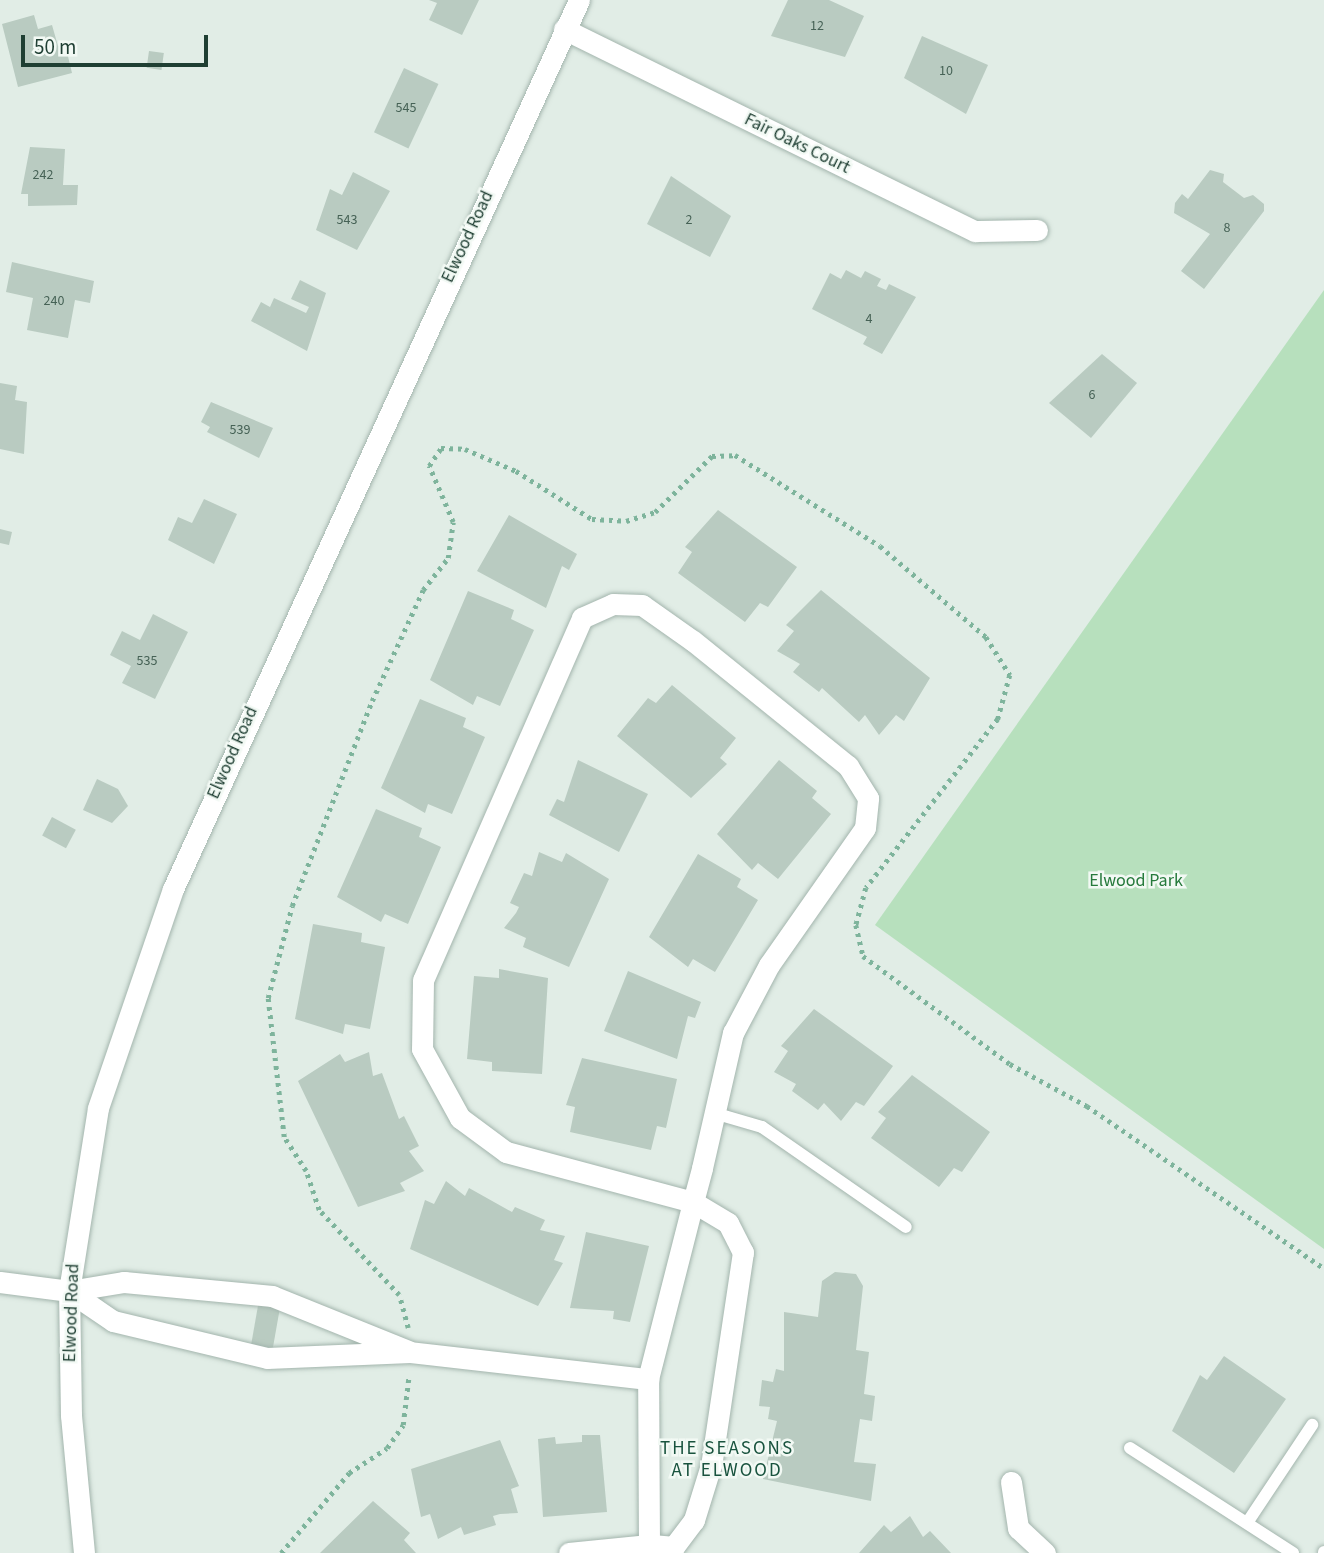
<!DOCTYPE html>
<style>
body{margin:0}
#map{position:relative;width:1324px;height:1553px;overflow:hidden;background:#e1ede6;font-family:"Source Sans 3",sans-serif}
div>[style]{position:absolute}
.green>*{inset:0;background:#b7e0bd}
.building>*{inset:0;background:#b9cbc1;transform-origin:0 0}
.path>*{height:4.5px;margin-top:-2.25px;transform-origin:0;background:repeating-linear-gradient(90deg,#7eb49c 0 3.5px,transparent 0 8.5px)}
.roads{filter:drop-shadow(0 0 2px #a3b5ad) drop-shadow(0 0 2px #a3b5ad)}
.lane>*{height:12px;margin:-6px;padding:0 6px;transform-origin:6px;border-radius:6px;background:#fff}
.street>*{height:21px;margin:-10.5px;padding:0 10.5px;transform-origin:10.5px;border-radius:10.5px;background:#fff}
.secondary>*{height:21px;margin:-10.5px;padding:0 10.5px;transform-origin:10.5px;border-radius:10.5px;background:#fff}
span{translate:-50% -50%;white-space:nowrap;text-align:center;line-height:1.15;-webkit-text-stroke:5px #f2f9f4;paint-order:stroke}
.number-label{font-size:14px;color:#466256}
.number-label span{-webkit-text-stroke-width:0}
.street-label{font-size:18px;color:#1f3f33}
.park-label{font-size:18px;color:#267a3c}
.neighbourhood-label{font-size:19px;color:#19533e;letter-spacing:2px}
.scale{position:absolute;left:21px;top:35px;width:187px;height:32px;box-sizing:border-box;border:4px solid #1f3f33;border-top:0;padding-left:9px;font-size:21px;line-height:24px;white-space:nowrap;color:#1f3f33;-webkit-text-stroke:5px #f2f9f4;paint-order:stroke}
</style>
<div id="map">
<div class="green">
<div style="clip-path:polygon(1324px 290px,1324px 1249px,875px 925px)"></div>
</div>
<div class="building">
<div style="clip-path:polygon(429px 0,479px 0,462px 35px,429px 20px,437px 3px)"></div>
<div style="clip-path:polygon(788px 0,829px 0,864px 16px,845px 57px,771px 36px)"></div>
<div style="clip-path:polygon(34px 15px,38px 29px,52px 25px,58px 46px,65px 44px,72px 73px,18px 87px,2px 24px)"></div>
<div style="clip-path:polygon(922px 36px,988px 65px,966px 114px,904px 78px)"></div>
<div style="left:149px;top:51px;width:15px;height:17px;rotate:8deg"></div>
<div style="left:404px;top:68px;width:38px;height:71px;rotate:25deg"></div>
<div style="clip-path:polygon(30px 147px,65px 149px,63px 185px,78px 185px,77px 205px,28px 206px,28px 194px,21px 194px)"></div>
<div style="clip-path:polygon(1210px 170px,1224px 174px,1223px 182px,1244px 198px,1253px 195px,1264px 204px,1264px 211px,1204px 289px,1181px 271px,1210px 234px,1174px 213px,1175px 203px,1182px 194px,1188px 199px)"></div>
<div style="clip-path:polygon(353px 172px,390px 191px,357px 250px,316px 230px,330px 189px,342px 195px)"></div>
<div style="clip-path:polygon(671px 176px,731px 216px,710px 257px,647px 224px)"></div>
<div style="clip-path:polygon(12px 262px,94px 281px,90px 303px,75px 300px,68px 338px,27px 330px,33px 298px,6px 292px)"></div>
<div style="clip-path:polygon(846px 270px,861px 278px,865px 271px,881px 279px,877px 286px,886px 290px,889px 284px,916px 297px,882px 354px,863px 344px,867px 337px,812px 309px,830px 273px,841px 279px)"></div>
<div style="clip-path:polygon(300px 280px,326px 293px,307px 351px,251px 321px,261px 302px,270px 307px,274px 298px,306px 313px,309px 307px,291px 299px)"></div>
<div style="clip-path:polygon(1102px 354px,1137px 383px,1091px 438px,1049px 403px)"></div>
<div style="clip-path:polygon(0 383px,17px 386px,15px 400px,27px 402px,24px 454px,0 449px)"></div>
<div style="clip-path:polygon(211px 402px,273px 428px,259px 458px,207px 432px,210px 427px,201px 422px)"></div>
<div style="clip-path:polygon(204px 499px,237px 514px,214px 564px,168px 540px,178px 517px,192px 523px)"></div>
<div style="clip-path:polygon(718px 510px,797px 567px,768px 607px,760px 603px,745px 622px,678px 573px,692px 552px,685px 547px)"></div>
<div style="clip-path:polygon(509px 515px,577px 554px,569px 570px,562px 566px,546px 608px,477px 571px)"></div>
<div style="clip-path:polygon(0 529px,12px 532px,9px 545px,0 543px)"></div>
<div style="clip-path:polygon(821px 590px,930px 678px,904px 721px,896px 715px,879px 735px,865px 715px,859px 722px,822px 688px,819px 692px,793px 672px,800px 664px,777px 651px,794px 631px,786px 625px)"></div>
<div style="clip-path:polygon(468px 591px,514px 610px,511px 619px,534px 630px,500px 706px,477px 696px,473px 705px,430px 680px)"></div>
<div style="clip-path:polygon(153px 614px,188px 632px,155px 699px,122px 683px,131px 666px,110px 655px,122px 631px,140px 640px)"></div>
<div style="clip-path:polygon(672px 685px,736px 738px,720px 758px,727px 764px,691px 798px,617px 736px,648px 698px,656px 703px)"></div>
<div style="clip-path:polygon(420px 699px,466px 718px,463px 727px,485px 737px,452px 814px,428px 804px,425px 813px,381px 788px)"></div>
<div style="clip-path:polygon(578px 760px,648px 794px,619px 852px,549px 815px,557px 799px,564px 802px)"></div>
<div style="clip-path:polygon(779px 760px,817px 791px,812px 798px,831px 814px,778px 879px,758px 863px,752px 870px,717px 834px)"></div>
<div style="clip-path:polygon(97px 779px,118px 789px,128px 806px,112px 823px,83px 810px)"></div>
<div style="clip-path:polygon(376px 809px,422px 828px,419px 837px,441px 847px,408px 924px,385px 914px,381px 922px,337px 897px)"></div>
<div style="left:52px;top:817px;width:27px;height:21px;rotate:28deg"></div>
<div style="clip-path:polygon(539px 852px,562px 862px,566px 853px,609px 879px,569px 967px,523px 947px,526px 938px,504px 928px,516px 913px,519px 907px,510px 903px,524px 873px,532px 876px)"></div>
<div style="clip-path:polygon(698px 854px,741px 879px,737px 887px,758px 900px,715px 972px,693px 959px,688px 967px,649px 937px)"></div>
<div style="clip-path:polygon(313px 924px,362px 933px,361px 942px,385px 947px,370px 1029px,345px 1024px,343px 1034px,295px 1019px)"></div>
<div style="clip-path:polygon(499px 969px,548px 978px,542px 1074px,492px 1071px,492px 1062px,467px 1059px,474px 976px,499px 978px)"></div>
<div style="clip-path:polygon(628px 971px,701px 1002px,695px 1018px,688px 1016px,677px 1059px,604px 1031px)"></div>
<div style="clip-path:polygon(814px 1009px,893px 1066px,864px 1106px,856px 1102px,841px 1121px,824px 1103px,818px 1110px,792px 1091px,796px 1084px,774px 1072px,788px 1051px,781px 1046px)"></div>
<div style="clip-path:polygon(369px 1052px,373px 1076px,382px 1073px,399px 1119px,404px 1116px,419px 1146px,409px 1151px,424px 1171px,400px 1183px,405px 1191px,358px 1207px,298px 1081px,340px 1054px,345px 1062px)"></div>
<div style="clip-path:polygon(582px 1058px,677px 1079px,666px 1128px,657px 1126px,651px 1150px,570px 1132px,575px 1107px,566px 1105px)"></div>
<div style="clip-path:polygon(912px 1075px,990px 1132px,962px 1172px,954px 1168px,939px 1187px,871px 1138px,886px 1118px,878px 1112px)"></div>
<div style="clip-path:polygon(446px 1181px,465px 1196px,469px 1188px,512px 1212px,515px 1207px,545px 1220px,540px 1230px,565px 1236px,554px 1260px,563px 1263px,538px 1306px,410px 1249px,425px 1200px,434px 1204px)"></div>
<div style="clip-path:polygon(586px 1232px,649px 1246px,630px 1322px,613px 1319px,614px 1311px,570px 1308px)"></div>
<div style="clip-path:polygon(835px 1272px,856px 1274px,863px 1286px,856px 1350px,869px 1352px,864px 1394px,875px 1396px,872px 1421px,860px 1419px,854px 1462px,876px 1464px,871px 1501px,763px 1479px,777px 1421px,768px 1419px,770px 1407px,759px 1406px,762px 1380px,773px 1382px,776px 1369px,784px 1371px,784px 1312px,818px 1317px,822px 1281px)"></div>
<div style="left:259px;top:1300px;width:22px;height:49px;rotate:10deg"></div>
<div style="clip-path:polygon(1224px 1356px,1286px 1399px,1234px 1473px,1172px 1431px,1200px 1375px,1207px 1380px)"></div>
<div style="clip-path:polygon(582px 1435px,600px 1435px,607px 1512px,543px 1517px,538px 1439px,555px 1437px,556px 1444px,582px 1442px)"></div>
<div style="clip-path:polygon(500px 1440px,519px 1486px,511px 1489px,518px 1513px,500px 1514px,493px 1516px,496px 1525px,464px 1535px,461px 1527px,438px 1539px,430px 1514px,421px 1517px,411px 1469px)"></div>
<div style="clip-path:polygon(373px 1501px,410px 1533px,404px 1540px,416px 1553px,320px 1553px)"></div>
<div style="clip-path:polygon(910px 1516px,923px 1537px,930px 1531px,951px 1553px,859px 1553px,884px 1525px,891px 1532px)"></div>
</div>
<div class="path">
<div style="left:408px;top:1328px;width:34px;rotate:-105deg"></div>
<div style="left:399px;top:1295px;width:117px;rotate:-133.3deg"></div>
<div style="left:319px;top:1210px;width:41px;rotate:-108.4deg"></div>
<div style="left:306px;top:1171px;width:40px;rotate:-122.9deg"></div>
<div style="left:284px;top:1137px;width:140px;rotate:-96.6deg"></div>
<div style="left:268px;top:998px;width:95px;rotate:-75.4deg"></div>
<div style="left:292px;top:906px;width:220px;rotate:-68.7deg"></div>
<div style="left:372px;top:701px;width:122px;rotate:-65.3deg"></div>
<div style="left:423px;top:590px;width:41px;rotate:-52deg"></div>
<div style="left:448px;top:558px;width:36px;rotate:-82deg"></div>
<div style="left:453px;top:522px;width:61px;rotate:-113.2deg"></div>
<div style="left:429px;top:466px;width:22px;rotate:-56deg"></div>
<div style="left:441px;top:448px;width:24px;rotate:2deg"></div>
<div style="left:465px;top:449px;width:56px;rotate:23.3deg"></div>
<div style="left:516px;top:471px;width:90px;rotate:32.3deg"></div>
<div style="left:592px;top:519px;width:34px;rotate:3deg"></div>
<div style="left:626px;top:521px;width:30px;rotate:-17deg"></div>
<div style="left:655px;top:512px;width:80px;rotate:-44.5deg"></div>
<div style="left:712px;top:456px;width:23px;rotate:-2deg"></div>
<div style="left:735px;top:455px;width:171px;rotate:32.1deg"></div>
<div style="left:880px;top:546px;width:140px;rotate:40.6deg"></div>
<div style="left:986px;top:637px;width:45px;rotate:57.7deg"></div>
<div style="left:1010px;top:675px;width:46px;rotate:105.3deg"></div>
<div style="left:998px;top:719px;width:214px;rotate:128deg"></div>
<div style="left:866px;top:888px;width:38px;rotate:105deg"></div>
<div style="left:856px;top:925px;width:32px;rotate:77deg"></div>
<div style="left:863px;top:956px;width:182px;rotate:36.3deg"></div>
<div style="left:1010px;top:1064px;width:88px;rotate:28.6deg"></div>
<div style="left:1087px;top:1106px;width:287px;rotate:34.4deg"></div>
<div style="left:281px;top:1553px;width:105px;rotate:-49.6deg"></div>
<div style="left:349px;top:1473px;width:45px;rotate:-33.3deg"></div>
<div style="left:387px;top:1448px;width:28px;rotate:-55deg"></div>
<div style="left:403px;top:1425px;width:50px;rotate:-83.2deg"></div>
</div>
<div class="roads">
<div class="lane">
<div style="left:714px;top:1113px;width:50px;rotate:16.3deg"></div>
<div style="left:762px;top:1127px;width:175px;rotate:34.8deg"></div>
<div style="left:1130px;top:1448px;width:194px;rotate:32.8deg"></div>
<div style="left:1247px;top:1523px;width:118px;rotate:-56.4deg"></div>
<div style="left:1324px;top:1553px;width:1px;rotate:-90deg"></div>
</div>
<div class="street">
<div style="left:564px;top:29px;width:458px;rotate:26.2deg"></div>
<div style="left:975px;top:231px;width:62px;rotate:-0.9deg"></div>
<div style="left:0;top:1282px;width:70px;rotate:7.4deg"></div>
<div style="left:69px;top:1291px;width:56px;rotate:-9.3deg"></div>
<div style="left:124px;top:1282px;width:149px;rotate:5.4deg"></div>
<div style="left:272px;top:1296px;width:147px;rotate:22deg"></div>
<div style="left:69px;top:1291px;width:53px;rotate:34.3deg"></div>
<div style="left:113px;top:1321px;width:158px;rotate:13.5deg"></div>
<div style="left:267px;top:1358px;width:143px;rotate:-2.4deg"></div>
<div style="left:410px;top:1352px;width:240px;rotate:6.5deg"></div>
<div style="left:1011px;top:1482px;width:47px;rotate:81.3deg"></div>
<div style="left:1018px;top:1528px;width:37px;rotate:43deg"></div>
<div style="left:569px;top:1553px;width:80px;rotate:-5.7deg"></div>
<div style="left:649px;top:1545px;width:166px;rotate:-90.3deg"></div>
<div style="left:648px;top:1379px;width:183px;rotate:-75.7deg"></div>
<div style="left:693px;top:1202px;width:35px;rotate:-75deg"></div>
<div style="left:702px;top:1168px;width:139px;rotate:-77.1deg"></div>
<div style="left:733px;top:1033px;width:77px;rotate:-62.1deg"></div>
<div style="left:769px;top:965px;width:167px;rotate:-55deg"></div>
<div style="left:865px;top:828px;width:30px;rotate:-84deg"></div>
<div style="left:868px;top:798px;width:38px;rotate:-122deg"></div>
<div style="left:848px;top:766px;width:199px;rotate:-141.1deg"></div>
<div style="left:693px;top:641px;width:62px;rotate:-144.8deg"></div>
<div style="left:642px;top:605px;width:29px;rotate:-178deg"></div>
<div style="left:613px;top:604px;width:34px;rotate:156deg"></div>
<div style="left:582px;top:618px;width:395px;rotate:113.7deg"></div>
<div style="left:423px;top:980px;width:69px;rotate:90.8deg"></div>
<div style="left:422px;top:1049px;width:79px;rotate:61.2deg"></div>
<div style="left:460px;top:1118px;width:57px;rotate:36.5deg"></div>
<div style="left:506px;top:1152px;width:194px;rotate:15deg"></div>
<div style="left:693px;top:1202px;width:41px;rotate:31deg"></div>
<div style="left:728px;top:1223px;width:33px;rotate:63deg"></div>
<div style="left:743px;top:1252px;width:215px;rotate:98.5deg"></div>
<div style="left:711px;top:1465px;width:58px;rotate:107.2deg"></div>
<div style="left:694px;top:1520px;width:34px;rotate:127deg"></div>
<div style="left:674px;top:1547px;width:25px;rotate:-175deg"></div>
<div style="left:649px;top:1545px;width:8px;rotate:83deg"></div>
</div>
<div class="secondary">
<div style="left:84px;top:1553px;width:139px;rotate:-95.4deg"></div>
<div style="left:71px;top:1415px;width:124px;rotate:-90.9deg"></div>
<div style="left:69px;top:1291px;width:185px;rotate:-81deg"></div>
<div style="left:98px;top:1108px;width:231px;rotate:-71.1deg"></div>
<div style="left:173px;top:889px;width:977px;rotate:-65.45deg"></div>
</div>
</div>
<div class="number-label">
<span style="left:817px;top:26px">12</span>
<span style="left:946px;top:71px">10</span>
<span style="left:406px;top:108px">545</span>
<span style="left:43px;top:175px">242</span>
<span style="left:347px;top:220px">543</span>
<span style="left:689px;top:220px">2</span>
<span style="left:1227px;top:228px">8</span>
<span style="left:54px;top:301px">240</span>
<span style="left:869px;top:319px">4</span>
<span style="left:1092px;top:395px">6</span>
<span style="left:240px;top:430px">539</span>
<span style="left:147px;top:661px">535</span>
</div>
<div class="street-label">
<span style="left:797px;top:144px;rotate:26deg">Fair Oaks Court</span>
<span style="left:468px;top:237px;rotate:-65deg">Elwood Road</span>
<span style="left:233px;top:753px;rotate:-66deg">Elwood Road</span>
<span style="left:72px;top:1313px;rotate:-88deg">Elwood Road</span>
</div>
<div class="park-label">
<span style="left:1136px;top:881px">Elwood Park</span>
</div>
<div class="neighbourhood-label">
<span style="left:727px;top:1460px">THE SEASONS<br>AT ELWOOD</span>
</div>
<div class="scale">50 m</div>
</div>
